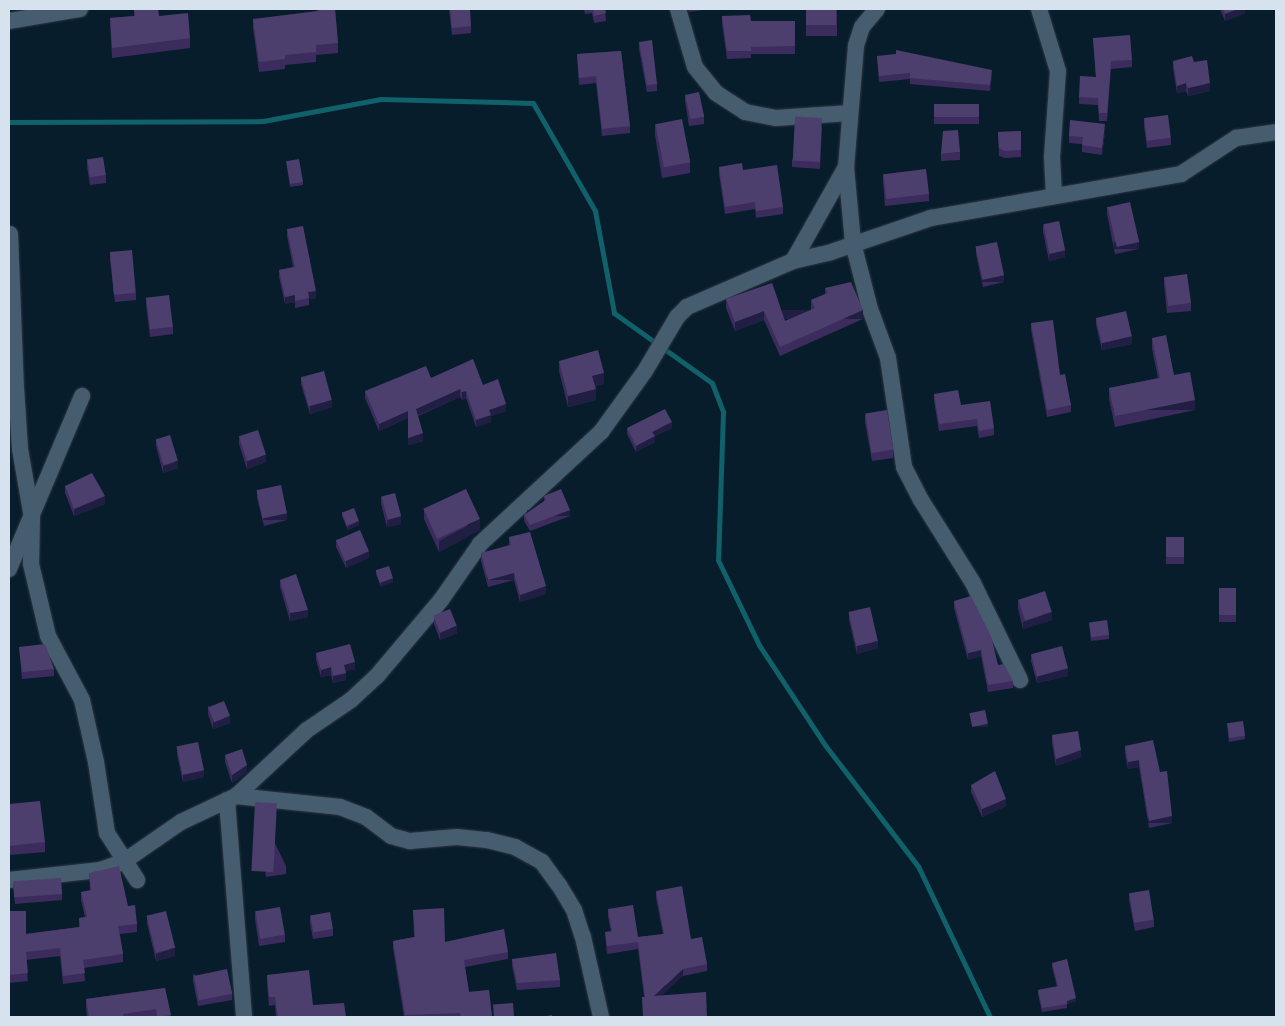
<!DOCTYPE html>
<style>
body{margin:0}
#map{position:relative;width:1285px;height:1026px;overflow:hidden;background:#081d2c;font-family:"DejaVu Sans",sans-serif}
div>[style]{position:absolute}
.stream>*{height:5px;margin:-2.5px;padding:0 2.5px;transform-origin:2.5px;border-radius:2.5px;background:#11616a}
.roads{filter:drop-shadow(0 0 1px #2f3744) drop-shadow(0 0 1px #2f3744)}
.minor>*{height:16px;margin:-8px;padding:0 8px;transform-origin:8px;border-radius:8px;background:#465d6f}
.wall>*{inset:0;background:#3c2c5d;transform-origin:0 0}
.shaded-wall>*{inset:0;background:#201e43;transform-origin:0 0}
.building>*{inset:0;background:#4c3f6d;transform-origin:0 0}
span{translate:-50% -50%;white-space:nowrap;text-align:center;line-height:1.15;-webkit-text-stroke:4px #011422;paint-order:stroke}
.frame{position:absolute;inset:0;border:10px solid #d6e3ee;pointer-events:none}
</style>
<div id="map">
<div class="stream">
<div style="left:9px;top:122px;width:254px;rotate:-0.2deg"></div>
<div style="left:263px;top:121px;width:120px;rotate:-10.6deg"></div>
<div style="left:381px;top:99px;width:152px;rotate:1.5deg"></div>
<div style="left:533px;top:103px;width:125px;rotate:60.1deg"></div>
<div style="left:595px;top:211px;width:104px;rotate:79.4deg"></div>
<div style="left:614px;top:313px;width:120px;rotate:35.5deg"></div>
<div style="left:712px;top:383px;width:31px;rotate:69deg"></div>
<div style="left:723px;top:412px;width:148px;rotate:91.9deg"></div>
<div style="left:718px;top:560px;width:94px;rotate:64.2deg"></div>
<div style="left:759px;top:645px;width:120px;rotate:56.6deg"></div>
<div style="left:825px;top:745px;width:153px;rotate:52.5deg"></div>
<div style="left:918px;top:866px;width:167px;rotate:64.5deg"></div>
</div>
<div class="roads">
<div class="minor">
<div style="left:678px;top:9px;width:60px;rotate:73.7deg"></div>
<div style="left:695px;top:67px;width:33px;rotate:51deg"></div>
<div style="left:716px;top:93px;width:35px;rotate:33deg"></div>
<div style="left:745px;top:112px;width:32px;rotate:11deg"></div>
<div style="left:776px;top:118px;width:74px;rotate:-3.9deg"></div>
<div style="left:877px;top:9px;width:23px;rotate:130deg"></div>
<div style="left:862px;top:27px;width:20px;rotate:108deg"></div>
<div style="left:856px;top:46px;width:121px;rotate:94.7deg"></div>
<div style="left:846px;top:167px;width:76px;rotate:84.7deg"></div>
<div style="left:853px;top:243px;width:68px;rotate:75.6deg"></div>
<div style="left:870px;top:309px;width:52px;rotate:69.8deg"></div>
<div style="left:888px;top:358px;width:110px;rotate:81.6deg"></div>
<div style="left:904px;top:467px;width:37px;rotate:63deg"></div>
<div style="left:921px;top:500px;width:98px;rotate:57.9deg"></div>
<div style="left:973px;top:583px;width:108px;rotate:64.1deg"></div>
<div style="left:1039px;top:9px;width:65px;rotate:73deg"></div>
<div style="left:1058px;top:71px;width:86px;rotate:94deg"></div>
<div style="left:1052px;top:157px;width:38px;rotate:87deg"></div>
<div style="left:9px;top:21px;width:72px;rotate:-9.6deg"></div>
<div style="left:10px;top:234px;width:153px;rotate:87.8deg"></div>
<div style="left:16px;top:387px;width:62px;rotate:86.3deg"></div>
<div style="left:20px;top:449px;width:70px;rotate:80.1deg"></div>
<div style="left:32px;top:518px;width:46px;rotate:91.2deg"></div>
<div style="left:31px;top:564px;width:74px;rotate:76.7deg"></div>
<div style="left:48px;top:636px;width:72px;rotate:62deg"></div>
<div style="left:82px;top:700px;width:64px;rotate:77.3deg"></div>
<div style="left:96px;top:762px;width:72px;rotate:81.2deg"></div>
<div style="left:107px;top:833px;width:56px;rotate:57.4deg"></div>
<div style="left:793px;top:261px;width:39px;rotate:-13deg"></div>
<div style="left:831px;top:252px;width:106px;rotate:-18.8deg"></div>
<div style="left:931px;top:218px;width:254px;rotate:-10deg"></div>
<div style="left:1181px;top:174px;width:66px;rotate:-33.2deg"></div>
<div style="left:1236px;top:138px;width:40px;rotate:-8.5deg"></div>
<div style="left:9px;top:569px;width:188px;rotate:-67.1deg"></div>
<div style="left:236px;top:796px;width:97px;rotate:-42.9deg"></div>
<div style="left:307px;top:730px;width:53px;rotate:-34.3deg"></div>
<div style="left:351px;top:700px;width:35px;rotate:-43deg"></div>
<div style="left:377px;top:676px;width:99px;rotate:-49.9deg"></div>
<div style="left:441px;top:600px;width:68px;rotate:-55.1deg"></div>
<div style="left:480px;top:544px;width:165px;rotate:-42.8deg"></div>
<div style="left:601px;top:432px;width:75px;rotate:-54.2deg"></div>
<div style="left:645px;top:371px;width:63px;rotate:-59.3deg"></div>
<div style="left:677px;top:317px;width:14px;rotate:-45deg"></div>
<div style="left:687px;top:307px;width:116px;rotate:-23.5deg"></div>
<div style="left:793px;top:261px;width:108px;rotate:-60.6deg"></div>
<div style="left:227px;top:800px;width:218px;rotate:85.5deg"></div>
<div style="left:9px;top:880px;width:92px;rotate:-6.3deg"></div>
<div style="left:100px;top:870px;width:24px;rotate:-19deg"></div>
<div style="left:123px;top:862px;width:70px;rotate:-34.6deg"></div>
<div style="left:181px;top:822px;width:61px;rotate:-25.3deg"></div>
<div style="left:236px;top:796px;width:105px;rotate:6deg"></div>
<div style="left:340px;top:807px;width:28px;rotate:21deg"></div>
<div style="left:366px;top:817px;width:31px;rotate:37deg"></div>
<div style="left:391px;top:836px;width:20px;rotate:15deg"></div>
<div style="left:410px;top:841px;width:47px;rotate:-4.9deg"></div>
<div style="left:457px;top:837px;width:30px;rotate:6deg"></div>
<div style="left:487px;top:840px;width:29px;rotate:14deg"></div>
<div style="left:515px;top:847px;width:31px;rotate:29deg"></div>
<div style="left:542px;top:862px;width:29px;rotate:54deg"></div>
<div style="left:559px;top:885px;width:29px;rotate:59deg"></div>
<div style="left:574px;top:910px;width:28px;rotate:72deg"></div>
<div style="left:583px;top:937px;width:82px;rotate:77.3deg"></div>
</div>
</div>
<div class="wall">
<div style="clip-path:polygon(134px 9px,159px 16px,190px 38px,190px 48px,112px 58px,110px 18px,134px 16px)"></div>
<div style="clip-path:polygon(317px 9px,335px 9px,338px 43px,338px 53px,316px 55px,316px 62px,285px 65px,285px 69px,259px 72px,253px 28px,253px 19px,317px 11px)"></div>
<div style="clip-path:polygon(449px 9px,463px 9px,471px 26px,471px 33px,452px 35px)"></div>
<div style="clip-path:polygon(584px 9px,605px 9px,606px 21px,594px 23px,592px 13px,585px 14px)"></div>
<div style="clip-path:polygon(688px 9px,711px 9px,689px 12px)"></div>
<div style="left:806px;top:9px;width:31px;height:27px"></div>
<div style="clip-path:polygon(1220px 9px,1245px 9px,1245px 13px,1225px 21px)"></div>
<div style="clip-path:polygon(722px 16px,751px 21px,795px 21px,795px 54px,751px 54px,751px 58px,727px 59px,722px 24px)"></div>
<div style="clip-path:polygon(1093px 38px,1132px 60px,1132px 67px,1111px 69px,1107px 121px,1099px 121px,1098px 105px,1079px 104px,1079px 97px,1096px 77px)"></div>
<div style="clip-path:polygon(639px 42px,657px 84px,657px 91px,647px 92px,639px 49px)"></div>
<div style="clip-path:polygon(621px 51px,630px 126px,630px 133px,602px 136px,596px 83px,579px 85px,577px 54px)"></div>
<div style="clip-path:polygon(877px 56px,992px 76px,990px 91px,910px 84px,910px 79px,879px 82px)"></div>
<div style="clip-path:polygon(1173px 61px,1194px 62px,1210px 91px,1188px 96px,1186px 91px,1177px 93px,1173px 68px)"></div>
<div style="clip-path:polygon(685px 94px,704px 116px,704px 124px,689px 126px,685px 101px)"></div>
<div style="left:979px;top:104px;width:20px;height:45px;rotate:90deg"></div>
<div style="clip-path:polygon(1144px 118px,1171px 138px,1171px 145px,1147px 148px,1144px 126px)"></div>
<div style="clip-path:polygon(655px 124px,690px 162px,690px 173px,662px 178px,655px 135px)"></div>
<div style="clip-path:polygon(822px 126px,820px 169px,792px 167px,792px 160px)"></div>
<div style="clip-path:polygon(1021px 131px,1021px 157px,1005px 158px,999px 156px,998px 132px)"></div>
<div style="clip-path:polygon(1105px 132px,1102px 155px,1082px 152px,1082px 144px,1069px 143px,1069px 136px)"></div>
<div style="clip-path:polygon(960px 152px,960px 160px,941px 161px,941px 154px)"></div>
<div style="clip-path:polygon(87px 159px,106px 175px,106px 183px,90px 185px,87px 167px)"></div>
<div style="clip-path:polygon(286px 161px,303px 182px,303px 185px,290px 187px)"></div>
<div style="clip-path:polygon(719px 167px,743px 170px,783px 207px,783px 214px,756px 218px,755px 209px,725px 214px,719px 174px)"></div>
<div style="clip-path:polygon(883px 174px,929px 194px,929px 201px,885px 206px,883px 181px)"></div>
<div style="clip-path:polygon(1107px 206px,1139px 249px,1115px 254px,1107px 214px)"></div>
<div style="clip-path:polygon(1043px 225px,1065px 257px,1049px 261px,1043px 232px)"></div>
<div style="clip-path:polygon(287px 229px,316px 298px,309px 299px,309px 305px,295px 308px,295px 302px,285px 304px,279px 277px,279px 270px,293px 267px,287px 236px)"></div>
<div style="clip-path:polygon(976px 247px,1004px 282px,983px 287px,976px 254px)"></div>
<div style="clip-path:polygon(110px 252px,136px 293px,136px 300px,115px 302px,110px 260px)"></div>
<div style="clip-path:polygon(1164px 277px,1191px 303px,1191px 311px,1167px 313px,1164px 284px)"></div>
<div style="clip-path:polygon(772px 283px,785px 321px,811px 310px,811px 300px,825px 294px,825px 288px,863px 319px,780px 356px,764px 320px,735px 331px,726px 308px,726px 299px)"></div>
<div style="clip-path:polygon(146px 297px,173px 327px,173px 334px,150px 337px,146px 304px)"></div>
<div style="clip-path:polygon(1096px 318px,1132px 344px,1102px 350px,1096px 325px)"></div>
<div style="clip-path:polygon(1031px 323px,1060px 375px,1071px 405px,1071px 412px,1047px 417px,1031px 330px)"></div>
<div style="clip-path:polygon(1152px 338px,1195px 410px,1115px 427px,1109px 399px,1109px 388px,1158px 378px,1152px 349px)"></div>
<div style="clip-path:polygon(559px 361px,604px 384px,595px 386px,596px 400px,568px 407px,559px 371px)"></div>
<div style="clip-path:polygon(301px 377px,332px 407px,310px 414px,301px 384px)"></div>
<div style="clip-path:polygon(431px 378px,483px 385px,506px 411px,491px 416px,491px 422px,476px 427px,466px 398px,462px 400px,460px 397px,418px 416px,423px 441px,408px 445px,408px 418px,379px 431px,365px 398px,365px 391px)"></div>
<div style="clip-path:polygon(934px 394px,961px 405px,994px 428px,994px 435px,979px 438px,977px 426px,939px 431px,934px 401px)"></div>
<div style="clip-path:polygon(865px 414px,893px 450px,893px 458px,872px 461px,865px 422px)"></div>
<div style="clip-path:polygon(627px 428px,672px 428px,655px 436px,655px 442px,636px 452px,627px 434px)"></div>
<div style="clip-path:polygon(239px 436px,266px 462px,247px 469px,239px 444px)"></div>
<div style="clip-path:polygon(156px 439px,178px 468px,163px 473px,156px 446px)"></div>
<div style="clip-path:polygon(65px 486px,105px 504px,74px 516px,65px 493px)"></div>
<div style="clip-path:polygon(257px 491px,287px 520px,264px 526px,257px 498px)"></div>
<div style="clip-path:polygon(381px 496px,401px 524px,387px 527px,381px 504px)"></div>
<div style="clip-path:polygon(544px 496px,570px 516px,530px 531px,524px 521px,524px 515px,544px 501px)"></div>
<div style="clip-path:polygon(424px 509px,480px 530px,439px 552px,424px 519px)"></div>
<div style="clip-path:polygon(342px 512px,359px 525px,348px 530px,342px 516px)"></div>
<div style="clip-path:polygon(509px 537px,546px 594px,520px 602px,514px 580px,488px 587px,481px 561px,481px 553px,509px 545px)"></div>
<div style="left:1184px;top:537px;width:27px;height:18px;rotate:90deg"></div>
<div style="clip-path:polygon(336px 540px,369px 558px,346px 568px,336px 547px)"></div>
<div style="clip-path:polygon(376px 571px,393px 582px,381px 587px,376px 574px)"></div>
<div style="clip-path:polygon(280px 580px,308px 617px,290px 621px,280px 587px)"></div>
<div style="left:1219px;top:588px;width:17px;height:34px"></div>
<div style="clip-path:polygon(1018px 600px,1052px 620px,1023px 629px,1018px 608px)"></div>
<div style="clip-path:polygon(954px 601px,998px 665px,1013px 681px,1013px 688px,988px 692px,981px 656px,968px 660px,954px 608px)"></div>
<div style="clip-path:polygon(849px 612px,878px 648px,857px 654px,849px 620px)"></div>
<div style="clip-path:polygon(434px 617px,457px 633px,440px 640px,434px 624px)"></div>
<div style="clip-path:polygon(1089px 623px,1109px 635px,1109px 639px,1091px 641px)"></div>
<div style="clip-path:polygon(19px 647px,54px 669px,54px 676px,22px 679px)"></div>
<div style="clip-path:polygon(316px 653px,355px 669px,346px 671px,346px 680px,333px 683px,331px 675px,321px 677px,316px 660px)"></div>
<div style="clip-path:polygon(1031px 654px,1068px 676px,1037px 683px,1031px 661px)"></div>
<div style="clip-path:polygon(208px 706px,230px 723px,213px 729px,208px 714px)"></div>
<div style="clip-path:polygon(1227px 724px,1245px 736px,1245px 739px,1229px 742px)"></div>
<div style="clip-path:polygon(1052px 735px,1081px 757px,1056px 766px,1052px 743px)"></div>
<div style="clip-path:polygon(1125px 746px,1160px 772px,1172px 823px,1149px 828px,1139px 767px,1128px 769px,1125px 753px)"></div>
<div style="clip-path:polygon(177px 747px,204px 777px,183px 782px,177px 754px)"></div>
<div style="clip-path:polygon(225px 755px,247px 772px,232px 783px,225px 762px)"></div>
<div style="clip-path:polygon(971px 785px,1006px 806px,982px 817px,971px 792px)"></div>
<div style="clip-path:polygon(255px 802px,286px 866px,286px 874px,266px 877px,255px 809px)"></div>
<div style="clip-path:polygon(9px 804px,45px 842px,45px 852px,9px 855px)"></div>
<div style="clip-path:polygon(89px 873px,128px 906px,137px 924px,137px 932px,120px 934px,123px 954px,123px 962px,84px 968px,85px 981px,63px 984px,60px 956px,26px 960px,28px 981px,9px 983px,9px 911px,26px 934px,79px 927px,79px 918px,85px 917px,81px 900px,81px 892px,90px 891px)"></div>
<div style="clip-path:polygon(13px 884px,62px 894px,62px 900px,15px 904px)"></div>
<div style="clip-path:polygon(656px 891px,691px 939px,707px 964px,707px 971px,683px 976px,644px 997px,638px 949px,607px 954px,605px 932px,611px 932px,608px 917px,608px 909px,638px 937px,663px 934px,656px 898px)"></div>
<div style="clip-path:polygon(1129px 893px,1154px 920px,1154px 927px,1135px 931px,1129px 900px)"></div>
<div style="clip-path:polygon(413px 910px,445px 942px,508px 952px,508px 959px,465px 967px,469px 992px,489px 990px,492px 1017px,404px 1017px,393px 948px,393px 941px,414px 937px)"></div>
<div style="clip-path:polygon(255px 912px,285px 935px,285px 942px,259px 946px,255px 919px)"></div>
<div style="clip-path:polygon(147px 916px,175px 956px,156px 961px,147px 923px)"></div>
<div style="clip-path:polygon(310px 916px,333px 929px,333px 936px,313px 939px,310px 923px)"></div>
<div style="clip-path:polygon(512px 959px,560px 980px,560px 987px,517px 990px,512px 966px)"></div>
<div style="clip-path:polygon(1052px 963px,1076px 1001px,1067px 1004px,1067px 1008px,1042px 1012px,1038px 994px,1038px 990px,1057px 987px,1052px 967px)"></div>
<div style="clip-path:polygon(193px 974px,232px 993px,232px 1000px,198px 1006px,193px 981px)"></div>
<div style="clip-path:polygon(267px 975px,313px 1005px,346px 1017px,276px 1017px,275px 1005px,269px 1006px,267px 983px)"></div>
<div style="clip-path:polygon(165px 988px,171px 1017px,87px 1017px,86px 1007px,86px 999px)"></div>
</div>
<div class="shaded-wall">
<div style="clip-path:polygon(1238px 9px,1245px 9px,1245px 13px,1225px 21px,1225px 14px)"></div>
<div style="clip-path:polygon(992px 70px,992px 76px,990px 91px,990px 85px)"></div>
<div style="clip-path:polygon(1186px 83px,1186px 91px,1177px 93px,1177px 86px)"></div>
<div style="clip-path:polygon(1210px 83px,1210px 91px,1188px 96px,1188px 88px)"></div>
<div style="clip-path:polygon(1105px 124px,1105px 132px,1102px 155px,1102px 148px)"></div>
<div style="left:1139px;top:242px;width:7px;height:25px;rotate:90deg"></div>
<div style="clip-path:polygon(1065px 250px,1065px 257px,1049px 261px,1049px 254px)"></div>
<div style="left:1004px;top:275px;width:7px;height:22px;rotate:90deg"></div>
<div style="clip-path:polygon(316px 291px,316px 298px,309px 299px,308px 292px)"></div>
<div style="clip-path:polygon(295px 295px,295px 302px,285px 304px,285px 297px)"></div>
<div style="left:863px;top:310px;width:9px;height:91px;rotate:90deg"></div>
<div style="clip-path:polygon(764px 311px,764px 320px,735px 331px,735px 322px)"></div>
<div style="clip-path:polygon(1132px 336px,1132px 344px,1102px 350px,1102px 343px)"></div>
<div style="clip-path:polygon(604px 373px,604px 384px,592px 387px,592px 376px)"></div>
<div style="clip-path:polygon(460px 389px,460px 397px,416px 416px,416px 409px)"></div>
<div style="clip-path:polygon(596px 389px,596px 400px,568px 407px,568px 396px)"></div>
<div style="clip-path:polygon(466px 391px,466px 398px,462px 400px,462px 392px)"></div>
<div style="clip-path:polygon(332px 400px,332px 407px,310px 414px,310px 406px)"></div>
<div style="left:1195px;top:400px;width:10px;height:82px;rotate:90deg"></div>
<div style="clip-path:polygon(506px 404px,506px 411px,491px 416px,491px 422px,476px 427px,476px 420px,489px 410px)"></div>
<div style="clip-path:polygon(408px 411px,408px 418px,379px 431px,379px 424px)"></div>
<div style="clip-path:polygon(672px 422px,672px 428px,655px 436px,655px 442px,636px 452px,636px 446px,652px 432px)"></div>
<div style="clip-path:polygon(423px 433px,423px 441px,408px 445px,408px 438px)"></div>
<div style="clip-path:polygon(266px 455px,266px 462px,247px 469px,247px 461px)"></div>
<div style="clip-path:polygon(178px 461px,178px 468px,163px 473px,163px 466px)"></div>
<div style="clip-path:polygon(105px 496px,105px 504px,74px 516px,74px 509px)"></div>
<div style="left:570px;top:510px;width:6px;height:43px;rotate:90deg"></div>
<div style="left:287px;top:513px;width:7px;height:24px;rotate:90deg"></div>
<div style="clip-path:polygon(401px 516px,401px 524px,387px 527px,387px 520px)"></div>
<div style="clip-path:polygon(480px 519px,480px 530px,439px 552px,439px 541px)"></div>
<div style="clip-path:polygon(359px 521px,359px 525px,348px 530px,348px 526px)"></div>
<div style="clip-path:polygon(369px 551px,369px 558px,346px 568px,346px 561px)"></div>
<div style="left:514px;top:573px;width:7px;height:27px;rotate:90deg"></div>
<div style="clip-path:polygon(393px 578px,393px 582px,381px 587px,381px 583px)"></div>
<div style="clip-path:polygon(546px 586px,546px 594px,520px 602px,520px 595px)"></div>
<div style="clip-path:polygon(308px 610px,308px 617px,290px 621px,290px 613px)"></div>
<div style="clip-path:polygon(1052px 612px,1052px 620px,1023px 629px,1023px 622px)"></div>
<div style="clip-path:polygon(457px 626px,457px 633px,440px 640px,440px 633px)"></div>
<div style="clip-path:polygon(878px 641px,878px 648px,857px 654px,857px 646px)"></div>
<div style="clip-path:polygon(981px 650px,981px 656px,968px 660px,968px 653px)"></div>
<div style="clip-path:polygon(355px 662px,355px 669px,344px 672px,344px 665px)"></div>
<div style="clip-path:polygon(331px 667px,331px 675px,321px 677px,321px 670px)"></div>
<div style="clip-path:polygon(1068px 668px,1068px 676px,1037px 683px,1037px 676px)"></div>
<div style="clip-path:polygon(346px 673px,346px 680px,333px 683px,333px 676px)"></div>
<div style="clip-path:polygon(230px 716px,230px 723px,213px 729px,213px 722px)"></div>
<div style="left:988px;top:724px;width:3px;height:15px;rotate:90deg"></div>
<div style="clip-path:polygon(1081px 750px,1081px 757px,1056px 766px,1056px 759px)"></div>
<div style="clip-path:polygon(1139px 760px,1139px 767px,1128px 769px,1128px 762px)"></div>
<div style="clip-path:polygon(247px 765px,247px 772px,232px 783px,232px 775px)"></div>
<div style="clip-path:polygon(204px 770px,204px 777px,183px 782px,183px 774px)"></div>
<div style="clip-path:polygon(1006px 799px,1006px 806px,982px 817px,982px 809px)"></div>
<div style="left:1172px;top:816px;width:7px;height:24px;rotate:90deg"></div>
<div style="clip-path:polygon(175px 948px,175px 956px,156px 961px,156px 954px)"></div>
<div style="clip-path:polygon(683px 969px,683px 976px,654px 1003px,654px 996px)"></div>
<div style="clip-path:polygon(1076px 998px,1076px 1001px,1067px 1004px,1067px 1001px)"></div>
</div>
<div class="building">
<div style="clip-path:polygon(134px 9px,158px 9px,159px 16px,188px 13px,190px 38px,112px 48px,110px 18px,135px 16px)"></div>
<div style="clip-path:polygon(319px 9px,335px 9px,338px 43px,316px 45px,316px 52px,285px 55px,285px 59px,259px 62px,253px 19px,319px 11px)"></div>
<div style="clip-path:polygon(450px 9px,463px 9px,463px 10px,470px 10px,471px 26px,452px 28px)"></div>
<div style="clip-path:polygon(593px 9px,605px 9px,606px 13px,594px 16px)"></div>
<div style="left:806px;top:9px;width:30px;height:16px"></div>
<div style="clip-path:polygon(1223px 9px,1238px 9px,1225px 14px)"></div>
<div style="clip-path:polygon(750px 15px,751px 21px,795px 21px,795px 46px,751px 47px,751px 51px,727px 51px,722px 16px)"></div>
<div style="clip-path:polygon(1130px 35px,1132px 60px,1111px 61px,1107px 113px,1099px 113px,1098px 98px,1079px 97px,1080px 76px,1096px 77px,1093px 38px)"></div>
<div style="clip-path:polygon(652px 40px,657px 84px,647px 85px,639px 42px)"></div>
<div style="clip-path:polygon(896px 50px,992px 70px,990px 85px,910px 78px,910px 73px,879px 76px,877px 56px,896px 54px)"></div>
<div style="clip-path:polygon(621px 51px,630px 126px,602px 129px,596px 76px,579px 78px,577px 54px)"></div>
<div style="clip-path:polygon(1192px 56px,1194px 62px,1207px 60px,1210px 83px,1188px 88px,1186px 83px,1177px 86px,1173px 61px)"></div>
<div style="left:699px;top:92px;width:25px;height:14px;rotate:78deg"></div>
<div style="left:979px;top:104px;width:13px;height:45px;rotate:90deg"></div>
<div style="left:1168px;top:115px;width:23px;height:24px;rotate:83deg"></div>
<div style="left:822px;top:118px;width:44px;height:27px;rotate:93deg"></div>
<div style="left:682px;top:119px;width:44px;height:27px;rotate:79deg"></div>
<div style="clip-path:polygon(1070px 120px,1105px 124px,1102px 148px,1082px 145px,1083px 137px,1069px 136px)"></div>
<div style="clip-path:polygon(958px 130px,960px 152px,941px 154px,943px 131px)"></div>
<div style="clip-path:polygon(1021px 131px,1021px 150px,1005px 151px,999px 148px,998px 132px)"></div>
<div style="left:103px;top:157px;width:18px;height:16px;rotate:81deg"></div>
<div style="left:299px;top:159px;width:23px;height:13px;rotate:80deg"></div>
<div style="clip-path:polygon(742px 163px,743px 170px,777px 165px,783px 207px,756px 211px,755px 202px,725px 207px,719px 167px)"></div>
<div style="left:926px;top:169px;width:25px;height:43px;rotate:83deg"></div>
<div style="left:1130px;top:202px;width:41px;height:23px;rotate:77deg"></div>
<div style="left:1059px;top:221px;width:30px;height:16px;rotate:78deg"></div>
<div style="clip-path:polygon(303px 226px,316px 291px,308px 292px,309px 298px,295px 301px,295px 295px,285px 297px,279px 270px,295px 267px,287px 229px)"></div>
<div style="left:997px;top:242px;width:34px;height:22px;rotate:78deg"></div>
<div style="left:132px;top:250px;width:43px;height:22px;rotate:85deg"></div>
<div style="left:1187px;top:274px;width:29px;height:23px;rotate:82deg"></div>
<div style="clip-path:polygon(851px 282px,863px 310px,780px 347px,764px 311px,735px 322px,726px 299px,772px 283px,785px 321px,815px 308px,811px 300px,828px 293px,825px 288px)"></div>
<div style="left:169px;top:295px;width:32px;height:23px;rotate:83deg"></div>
<div style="left:1126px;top:311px;width:26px;height:31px;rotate:77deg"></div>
<div style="clip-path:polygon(1053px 320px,1060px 375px,1065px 374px,1071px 405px,1047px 410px,1031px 323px)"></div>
<div style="clip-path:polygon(1166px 335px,1174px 375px,1190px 372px,1195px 400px,1115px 416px,1109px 388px,1160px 378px,1152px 338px)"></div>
<div style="clip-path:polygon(598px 350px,604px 373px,592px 376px,596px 389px,568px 396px,559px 361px)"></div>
<div style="clip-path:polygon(473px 359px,483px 385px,498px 379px,506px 404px,489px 410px,491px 415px,476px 420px,466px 391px,462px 392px,460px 389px,416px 409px,423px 433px,408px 438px,408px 411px,379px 424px,365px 391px,426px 366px,431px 378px)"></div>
<div style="left:324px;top:371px;width:30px;height:24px;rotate:75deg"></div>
<div style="clip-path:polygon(958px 390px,961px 405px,990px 401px,994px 428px,979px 431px,977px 419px,939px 424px,934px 394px)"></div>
<div style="clip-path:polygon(665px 409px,672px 422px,652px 432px,655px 436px,636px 446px,627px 428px)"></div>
<div style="left:887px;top:410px;width:40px;height:22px;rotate:81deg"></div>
<div style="left:258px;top:430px;width:26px;height:20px;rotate:72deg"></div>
<div style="left:170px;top:435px;width:27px;height:15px;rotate:73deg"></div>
<div style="clip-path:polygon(92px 473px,105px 496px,74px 509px,65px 486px)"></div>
<div style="left:281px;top:485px;width:29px;height:25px;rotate:78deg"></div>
<div style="left:466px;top:489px;width:33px;height:47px;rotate:65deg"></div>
<div style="clip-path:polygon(561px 489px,570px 510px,530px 525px,524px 515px,546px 500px,544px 496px)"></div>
<div style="left:395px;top:493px;width:24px;height:14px;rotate:75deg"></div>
<div style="left:354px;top:508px;width:14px;height:13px;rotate:69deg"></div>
<div style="left:360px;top:530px;width:23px;height:26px;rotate:67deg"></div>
<div style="clip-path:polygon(530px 532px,546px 586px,520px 595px,514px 573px,488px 580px,481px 553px,511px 545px,509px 537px)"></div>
<div style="left:1184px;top:537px;width:20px;height:18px;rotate:90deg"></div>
<div style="left:389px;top:566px;width:13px;height:14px;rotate:72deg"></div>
<div style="clip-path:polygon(296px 574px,308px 610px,290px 613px,280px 580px)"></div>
<div style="left:1219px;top:588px;width:17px;height:27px"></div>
<div style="left:1045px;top:591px;width:22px;height:28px;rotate:72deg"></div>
<div style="clip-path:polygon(971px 596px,991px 636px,998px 665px,1004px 664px,1013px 681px,988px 685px,981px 650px,968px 653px,954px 601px)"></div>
<div style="left:870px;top:607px;width:35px;height:22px;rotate:77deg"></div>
<div style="left:450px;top:609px;width:18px;height:18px;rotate:68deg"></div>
<div style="left:1107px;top:620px;width:15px;height:18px;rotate:82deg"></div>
<div style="clip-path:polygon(45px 644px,54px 669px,22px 672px,19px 647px)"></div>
<div style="clip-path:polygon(350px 644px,355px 662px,344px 665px,346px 673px,333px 676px,331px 667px,321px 670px,316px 653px)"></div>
<div style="left:1062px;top:646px;width:23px;height:32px;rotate:75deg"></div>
<div style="left:224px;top:701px;width:16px;height:17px;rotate:68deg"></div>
<div style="left:985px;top:710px;width:14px;height:16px;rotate:78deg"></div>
<div style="left:1243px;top:721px;width:15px;height:16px;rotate:82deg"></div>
<div style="clip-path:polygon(1078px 731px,1081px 750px,1056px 759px,1052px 735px)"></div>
<div style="clip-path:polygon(1153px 740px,1160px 772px,1167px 771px,1172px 816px,1149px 821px,1139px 760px,1128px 762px,1125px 746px)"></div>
<div style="left:198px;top:742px;width:29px;height:22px;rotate:78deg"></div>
<div style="clip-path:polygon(242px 749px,247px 765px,232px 775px,225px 755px)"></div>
<div style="clip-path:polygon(995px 771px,1006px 799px,982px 809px,971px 785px)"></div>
<div style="clip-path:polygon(40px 801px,45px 842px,9px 846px,9px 804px)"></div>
<div style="left:255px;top:802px;width:22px;height:69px;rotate:3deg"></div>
<div style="clip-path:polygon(119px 866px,128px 906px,135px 905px,137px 924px,118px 926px,123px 954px,83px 960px,85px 973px,63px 976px,60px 948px,26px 952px,28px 973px,9px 975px,9px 911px,26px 911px,26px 934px,80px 927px,79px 918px,87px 917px,81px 892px,91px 890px,89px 873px)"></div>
<div style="left:61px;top:878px;width:16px;height:48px;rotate:86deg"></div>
<div style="clip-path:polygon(682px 886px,691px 939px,702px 937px,707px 964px,683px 969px,654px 996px,706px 992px,707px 1017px,643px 1017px,642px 997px,645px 997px,638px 942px,607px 946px,605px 932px,612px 931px,608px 909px,633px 905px,638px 937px,664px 934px,656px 891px)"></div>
<div style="left:1149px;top:890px;width:30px;height:20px;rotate:81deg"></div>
<div style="left:280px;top:907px;width:28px;height:25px;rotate:80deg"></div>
<div style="clip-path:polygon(444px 908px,445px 942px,504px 929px,508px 952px,464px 960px,469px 992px,489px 990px,492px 1017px,471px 1017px,471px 1016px,461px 1017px,460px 1013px,405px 1015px,393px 941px,415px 937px,413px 910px)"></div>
<div style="left:166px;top:911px;width:38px;height:20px;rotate:76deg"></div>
<div style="left:330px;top:912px;width:17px;height:20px;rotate:80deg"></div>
<div style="clip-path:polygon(556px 953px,560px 980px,517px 983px,512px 959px)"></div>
<div style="clip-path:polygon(1067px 959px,1076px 998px,1067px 1001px,1067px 1004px,1042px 1008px,1038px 990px,1058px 986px,1052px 963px)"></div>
<div style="left:227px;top:969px;width:25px;height:34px;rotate:78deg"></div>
<div style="clip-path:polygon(309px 970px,313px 1005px,344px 1003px,346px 1017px,278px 1017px,275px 997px,269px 997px,267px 975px)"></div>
<div style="clip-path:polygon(165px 988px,171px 1015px,157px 1017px,156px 1009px,123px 1014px,124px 1017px,89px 1017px,86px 999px)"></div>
<div style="left:513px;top:1003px;width:14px;height:20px;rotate:86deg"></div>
<div style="clip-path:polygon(552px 1015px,552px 1017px,541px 1017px)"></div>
</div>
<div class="frame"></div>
</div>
